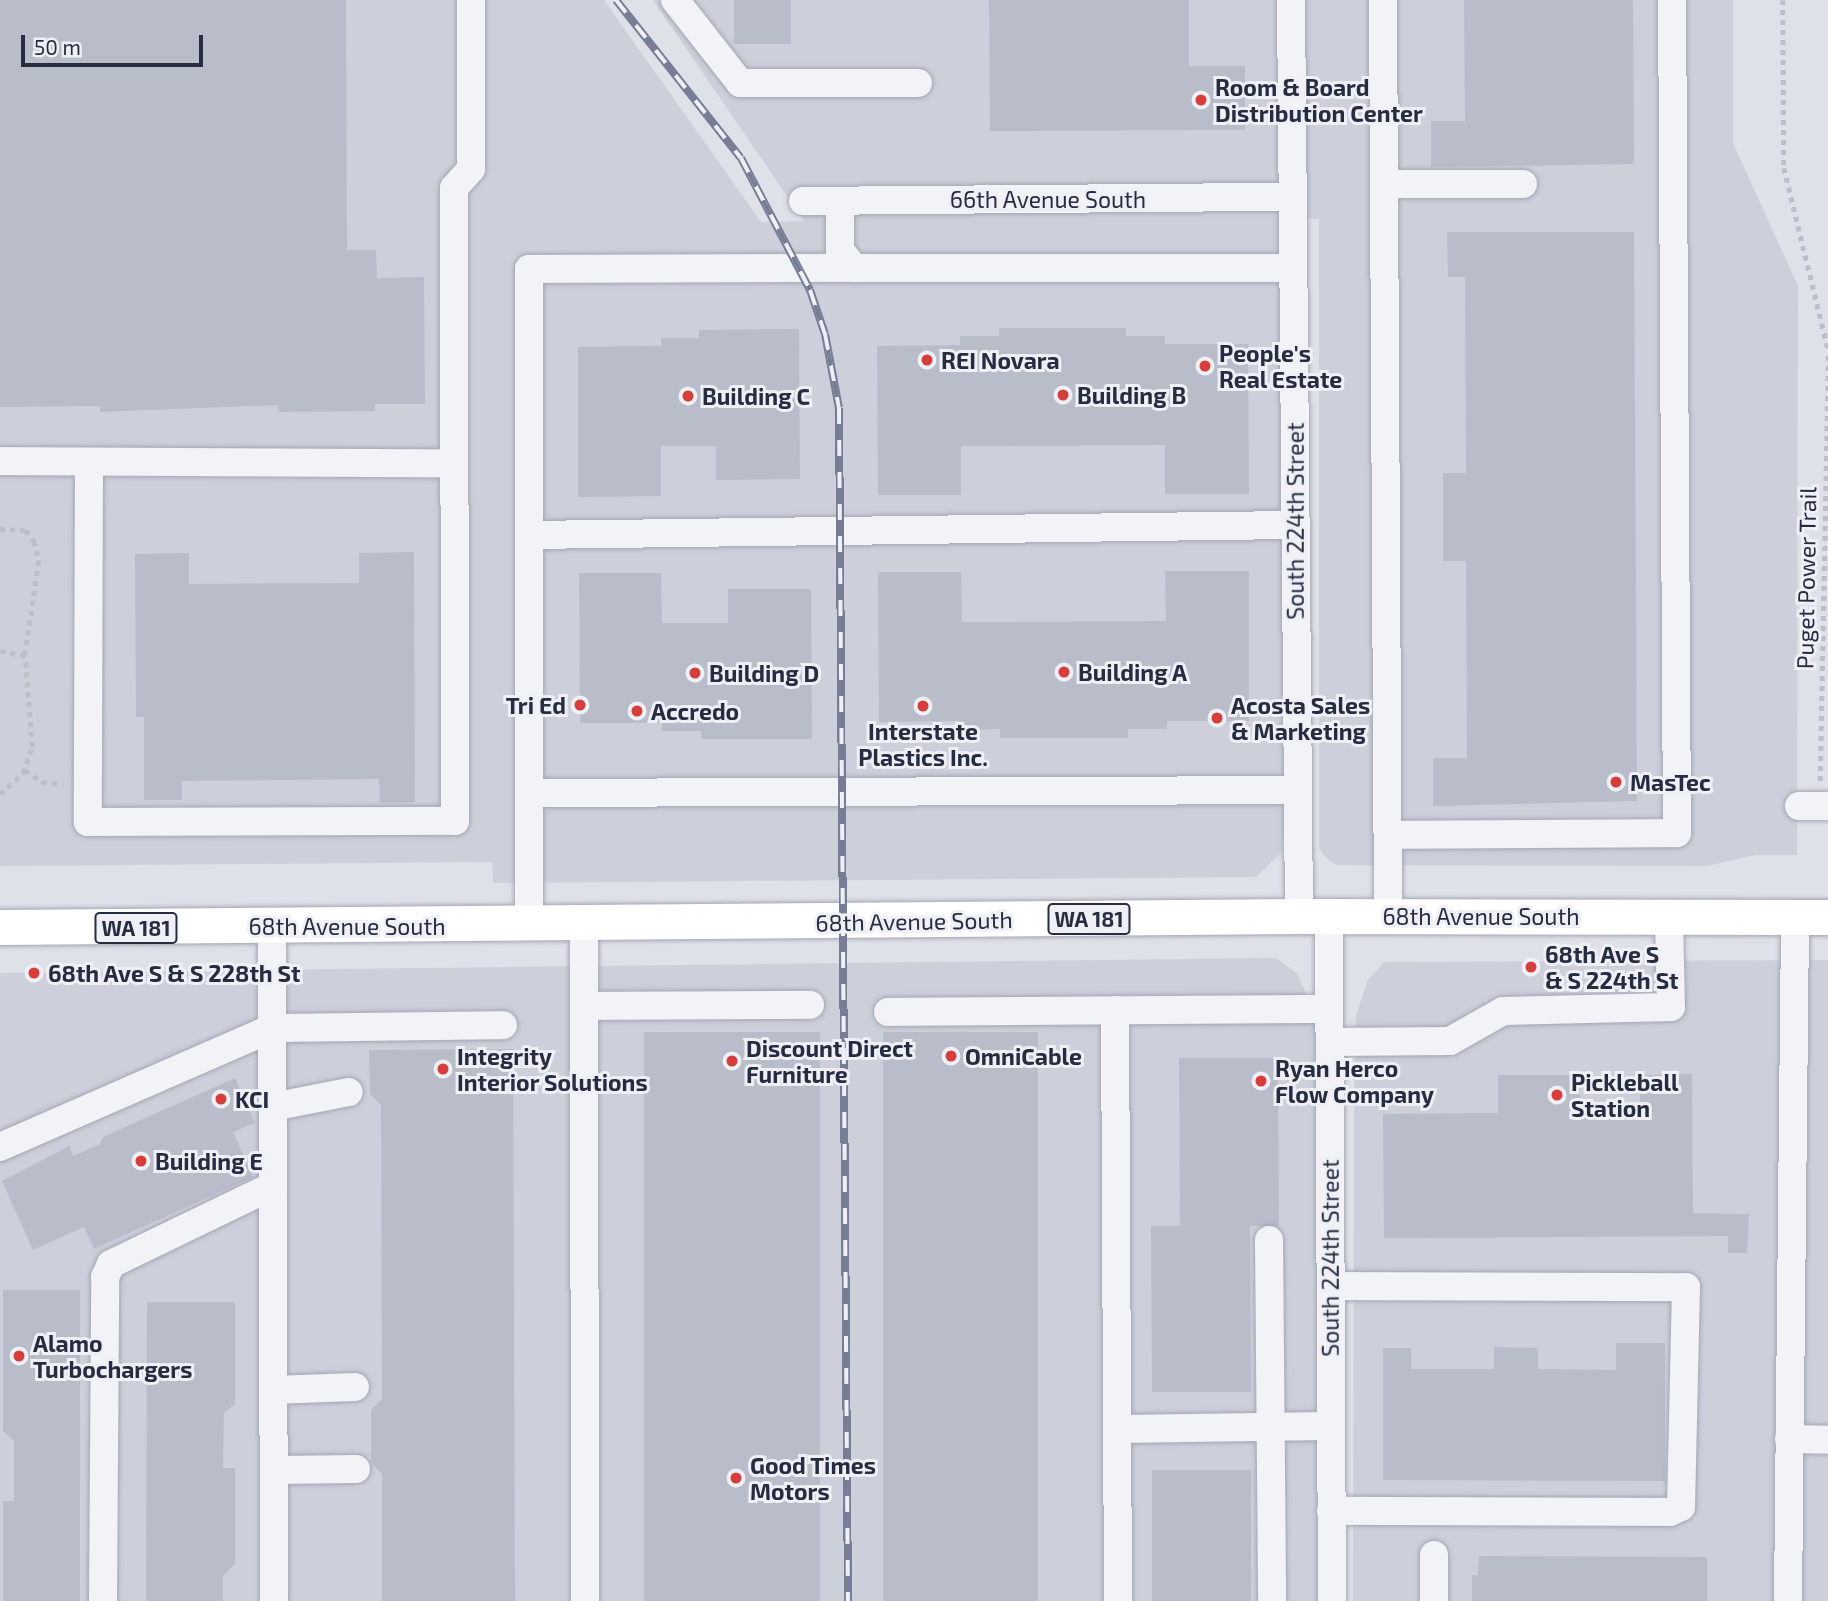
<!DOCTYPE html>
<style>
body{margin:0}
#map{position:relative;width:1828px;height:1601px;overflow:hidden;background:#dfe1e9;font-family:"Exo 2",sans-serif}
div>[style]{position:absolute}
.built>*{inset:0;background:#cdd0db}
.building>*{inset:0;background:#b9bcc9;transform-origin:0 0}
.path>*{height:4.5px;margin-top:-2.25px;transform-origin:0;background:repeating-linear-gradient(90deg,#bdbfc8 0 5px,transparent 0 10px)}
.roads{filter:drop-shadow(0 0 2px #a4a7b3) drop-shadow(0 0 2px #a4a7b3)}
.minor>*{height:28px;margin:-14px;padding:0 14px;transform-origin:14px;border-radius:14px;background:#f2f3f7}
.major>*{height:35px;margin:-17.5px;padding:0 17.5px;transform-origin:17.5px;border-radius:17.5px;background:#fff}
.rail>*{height:8px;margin-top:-4px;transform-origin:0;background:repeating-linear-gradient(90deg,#eef0f6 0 16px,#777d94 0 32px);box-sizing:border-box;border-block:2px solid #777d94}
.dots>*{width:19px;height:19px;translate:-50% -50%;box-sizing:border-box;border:4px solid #eef0f6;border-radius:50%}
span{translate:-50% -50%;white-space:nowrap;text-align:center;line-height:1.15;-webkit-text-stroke:6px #eef0f6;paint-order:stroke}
.shield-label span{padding:2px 5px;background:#eef0f6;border:2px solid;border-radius:5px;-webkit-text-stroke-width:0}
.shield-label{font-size:21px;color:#272c41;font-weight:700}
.poi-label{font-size:23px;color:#272c41;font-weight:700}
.left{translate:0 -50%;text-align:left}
.right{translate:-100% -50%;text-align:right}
.street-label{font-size:23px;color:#272c41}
.scale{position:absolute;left:21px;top:35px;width:182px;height:32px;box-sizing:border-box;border:4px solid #272c41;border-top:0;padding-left:9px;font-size:21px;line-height:24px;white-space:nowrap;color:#272c41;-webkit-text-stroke:5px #eef0f6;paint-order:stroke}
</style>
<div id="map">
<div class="built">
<div style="clip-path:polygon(0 0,604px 0,761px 222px,804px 221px,653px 0,1733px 0,1733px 143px,1798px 286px,1797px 855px,1756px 855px,1707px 866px,1337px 865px,1328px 860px,1319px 849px,1319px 219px,1281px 218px,1284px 826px,1281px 853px,1256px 877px,493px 883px,492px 862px,0 866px)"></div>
<div style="clip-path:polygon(1275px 958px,1297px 973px,1321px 1028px,1320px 1601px,0 1601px,0 973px)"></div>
<div style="clip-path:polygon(1828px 960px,1828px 1601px,1353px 1601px,1354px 1092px,1356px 1015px,1368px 980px,1384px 962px)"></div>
</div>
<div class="building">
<div style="clip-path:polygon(0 0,346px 0,347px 250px,376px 250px,377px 278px,424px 277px,425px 404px,375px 404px,375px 411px,278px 412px,278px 405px,100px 412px,100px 406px,0 407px)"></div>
<div style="left:734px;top:0;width:57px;height:44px"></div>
<div style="clip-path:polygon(989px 0,1189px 0,1189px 66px,1245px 66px,1245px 130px,990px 131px)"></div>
<div style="clip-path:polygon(1464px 0,1633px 0,1634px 164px,1431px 167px,1431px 121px,1465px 121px)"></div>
<div style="clip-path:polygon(1447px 232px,1634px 232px,1637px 801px,1433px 806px,1433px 758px,1467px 758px,1466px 561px,1443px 561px,1443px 473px,1466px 473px,1465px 277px,1448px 277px)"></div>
<div style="clip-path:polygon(999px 328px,1126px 328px,1126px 336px,1165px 336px,1165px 344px,1248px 344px,1249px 494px,1165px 494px,1165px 445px,961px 446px,961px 495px,878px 495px,877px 346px,960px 345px,960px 336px,999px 336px)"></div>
<div style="clip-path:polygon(799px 329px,800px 479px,716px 480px,716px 446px,661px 446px,661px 496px,578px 497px,578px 347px,661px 346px,661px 338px,699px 338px,699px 330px)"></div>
<div style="clip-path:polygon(414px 552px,415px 802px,380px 803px,379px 779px,182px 781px,182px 800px,144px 800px,144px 717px,136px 717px,135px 554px,189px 553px,189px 584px,359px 583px,359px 553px)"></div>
<div style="clip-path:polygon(1165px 571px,1249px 571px,1249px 721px,1167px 721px,1167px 729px,1128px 729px,1128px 738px,1000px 738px,1000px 729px,961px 730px,961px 721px,879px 722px,878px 572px,961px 572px,962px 622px,1166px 621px)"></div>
<div style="clip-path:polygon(579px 573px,661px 573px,662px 623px,728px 623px,728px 589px,811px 589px,812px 739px,701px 739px,701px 731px,662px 731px,662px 723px,580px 723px)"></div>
<div style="left:820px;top:1032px;width:569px;height:176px;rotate:90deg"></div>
<div style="left:883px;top:1032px;width:155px;height:569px"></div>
<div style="clip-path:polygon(513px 1049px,515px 1601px,382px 1601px,382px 1474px,371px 1462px,371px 1410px,382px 1399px,381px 1105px,370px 1094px,369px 1050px)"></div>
<div style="clip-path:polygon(1179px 1058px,1278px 1058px,1279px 1226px,1250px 1226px,1251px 1392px,1152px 1392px,1151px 1226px,1180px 1226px)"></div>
<div style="clip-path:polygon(1692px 1074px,1693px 1213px,1749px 1214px,1747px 1253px,1728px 1253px,1728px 1236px,1384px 1238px,1383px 1114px,1498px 1113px,1498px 1075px,1580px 1075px,1580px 1113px,1640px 1113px,1640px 1075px)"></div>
<div style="clip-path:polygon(235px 1078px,255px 1123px,233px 1132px,253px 1177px,94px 1249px,84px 1227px,33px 1250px,2px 1181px,69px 1146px,73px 1156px,100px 1144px,103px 1137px)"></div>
<div style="clip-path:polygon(3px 1290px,80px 1290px,80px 1601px,3px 1601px,3px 1501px,14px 1501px,14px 1441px,3px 1431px)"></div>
<div style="clip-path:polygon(147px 1302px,235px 1302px,235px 1404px,224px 1413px,223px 1468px,235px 1468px,235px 1564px,223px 1576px,223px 1601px,146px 1601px)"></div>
<div style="clip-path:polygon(1616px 1343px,1665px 1343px,1665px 1481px,1383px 1480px,1383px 1348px,1411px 1348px,1411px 1369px,1494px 1369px,1494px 1347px,1538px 1348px,1538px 1369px,1616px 1370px)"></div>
<div style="left:1152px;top:1470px;width:99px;height:131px"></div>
<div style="clip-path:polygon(1479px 1556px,1707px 1557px,1707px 1601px,1472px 1601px,1472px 1575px,1478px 1575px)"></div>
</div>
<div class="path">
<div style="left:1783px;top:0;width:168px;rotate:89.7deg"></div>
<div style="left:1784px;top:168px;width:185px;rotate:76.3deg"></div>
<div style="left:0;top:529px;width:26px;rotate:2deg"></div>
<div style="left:26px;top:530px;width:14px;rotate:54deg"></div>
<div style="left:34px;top:541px;width:21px;rotate:76deg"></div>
<div style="left:39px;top:561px;width:96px;rotate:98.4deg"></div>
<div style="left:25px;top:656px;width:25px;rotate:-169deg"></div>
<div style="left:25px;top:770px;width:21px;rotate:35deg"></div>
<div style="left:42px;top:782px;width:21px;rotate:5deg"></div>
<div style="left:1820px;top:781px;width:430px;rotate:-88.9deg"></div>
<div style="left:0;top:794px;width:31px;rotate:-42deg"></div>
<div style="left:23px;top:773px;width:28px;rotate:-71deg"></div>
<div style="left:32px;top:747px;width:91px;rotate:-94.4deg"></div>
</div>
<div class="roads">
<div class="minor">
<div style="left:675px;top:0;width:105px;rotate:51.9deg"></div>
<div style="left:740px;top:83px;width:178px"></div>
<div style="left:1291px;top:0;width:916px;rotate:89.5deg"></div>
<div style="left:1383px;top:0;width:916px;rotate:89.69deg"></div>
<div style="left:1384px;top:184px;width:139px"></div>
<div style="left:803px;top:201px;width:490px;rotate:-0.5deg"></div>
<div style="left:840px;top:201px;width:49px;rotate:90deg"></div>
<div style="left:840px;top:250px;width:23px;rotate:52deg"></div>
<div style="left:854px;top:268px;width:439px"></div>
<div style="left:0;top:461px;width:454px;rotate:0.3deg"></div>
<div style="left:89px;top:462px;width:360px;rotate:90.2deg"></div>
<div style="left:88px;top:822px;width:367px;rotate:-0.2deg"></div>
<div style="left:455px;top:821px;width:633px;rotate:-90.09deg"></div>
<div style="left:454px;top:188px;width:25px;rotate:-48deg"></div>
<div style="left:471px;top:169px;width:169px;rotate:-90deg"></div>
<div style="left:529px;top:535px;width:766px;rotate:-0.75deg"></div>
<div style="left:529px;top:793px;width:524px;rotate:-90deg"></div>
<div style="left:529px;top:269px;width:325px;rotate:-0.2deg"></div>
<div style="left:1799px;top:806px;width:29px"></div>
<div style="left:1388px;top:835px;width:289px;rotate:-0.4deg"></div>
<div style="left:1677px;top:833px;width:833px;rotate:-90.34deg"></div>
<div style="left:1329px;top:916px;width:685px;rotate:89.75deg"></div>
<div style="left:584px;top:924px;width:677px;rotate:89.92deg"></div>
<div style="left:529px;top:925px;width:132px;rotate:-90deg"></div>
<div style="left:529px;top:793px;width:769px;rotate:-0.22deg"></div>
<div style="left:272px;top:927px;width:674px;rotate:89.83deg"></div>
<div style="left:584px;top:1006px;width:226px;rotate:-0.3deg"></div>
<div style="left:1115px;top:1010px;width:591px;rotate:89.71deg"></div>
<div style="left:888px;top:1012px;width:441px;rotate:-0.4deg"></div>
<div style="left:1330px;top:1042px;width:120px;rotate:-0.5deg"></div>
<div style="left:1450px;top:1041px;width:61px;rotate:-29.5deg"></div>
<div style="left:1503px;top:1011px;width:168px;rotate:-1.4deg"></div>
<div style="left:1671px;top:1007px;width:90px;rotate:-91.3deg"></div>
<div style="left:272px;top:1107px;width:78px;rotate:-11deg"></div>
<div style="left:0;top:1147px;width:297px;rotate:-23.6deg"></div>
<div style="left:272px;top:1028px;width:231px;rotate:-0.7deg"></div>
<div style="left:1269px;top:1240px;width:361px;rotate:89.5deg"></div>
<div style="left:1331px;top:1286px;width:355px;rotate:0.2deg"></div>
<div style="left:1686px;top:1287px;width:220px;rotate:91.3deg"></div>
<div style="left:1681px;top:1507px;width:12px;rotate:156deg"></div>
<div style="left:1670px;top:1512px;width:339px;rotate:-179.8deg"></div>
<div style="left:273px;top:1390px;width:82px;rotate:-2.1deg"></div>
<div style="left:1117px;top:1429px;width:214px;rotate:-0.8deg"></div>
<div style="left:1789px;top:1439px;width:39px;rotate:1deg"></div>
<div style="left:274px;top:1470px;width:82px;rotate:-0.7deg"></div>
<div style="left:1434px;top:1555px;width:46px;rotate:90deg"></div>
<div style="left:103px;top:1601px;width:324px;rotate:-89.6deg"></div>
<div style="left:105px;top:1277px;width:14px;rotate:-65deg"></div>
<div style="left:111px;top:1264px;width:179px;rotate:-25.8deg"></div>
<div style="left:1788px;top:1601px;width:684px;rotate:-89.41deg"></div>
</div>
<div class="major">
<div style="left:0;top:927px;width:1299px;rotate:-0.49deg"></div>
<div style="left:1299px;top:916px;width:529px;rotate:0.11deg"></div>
</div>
</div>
<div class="rail">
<div style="left:616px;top:0;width:201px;rotate:51.7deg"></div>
<div style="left:741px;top:158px;width:149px;rotate:62.4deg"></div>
<div style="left:810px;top:290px;width:46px;rotate:71.2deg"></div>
<div style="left:825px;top:334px;width:75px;rotate:79.3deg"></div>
<div style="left:839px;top:408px;width:1193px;rotate:89.57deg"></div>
</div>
<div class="dots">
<div style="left:1201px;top:100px;background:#d73d3b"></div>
<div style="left:927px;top:360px;background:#d73d3b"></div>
<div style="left:1205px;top:366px;background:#d73d3b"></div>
<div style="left:1063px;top:395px;background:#d73d3b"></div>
<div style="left:688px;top:396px;background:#d73d3b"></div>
<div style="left:1064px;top:672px;background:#d73d3b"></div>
<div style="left:695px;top:673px;background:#d73d3b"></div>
<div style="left:580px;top:705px;background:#d73d3b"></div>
<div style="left:923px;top:706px;background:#d73d3b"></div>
<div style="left:637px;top:711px;background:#d73d3b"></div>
<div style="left:1217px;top:718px;background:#d73d3b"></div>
<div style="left:1616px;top:782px;background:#d73d3b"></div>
<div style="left:1531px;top:967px;background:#d73d3b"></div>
<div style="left:34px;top:973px;background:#d73d3b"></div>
<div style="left:951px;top:1056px;background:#d73d3b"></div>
<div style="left:732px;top:1061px;background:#d73d3b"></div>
<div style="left:443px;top:1069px;background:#d73d3b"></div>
<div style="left:1261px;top:1081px;background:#d73d3b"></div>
<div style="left:1557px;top:1095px;background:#d73d3b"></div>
<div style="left:221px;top:1099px;background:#d73d3b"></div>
<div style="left:141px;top:1161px;background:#d73d3b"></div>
<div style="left:19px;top:1356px;background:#d73d3b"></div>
<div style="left:736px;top:1478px;background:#d73d3b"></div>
</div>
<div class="shield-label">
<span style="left:1089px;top:919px">WA 181</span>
<span style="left:136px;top:928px">WA 181</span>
</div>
<div class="poi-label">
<span class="left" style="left:1215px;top:100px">Room &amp; Board<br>Distribution Center</span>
<span class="left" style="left:1219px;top:366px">People's<br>Real Estate</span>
<span class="left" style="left:941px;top:360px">REI Novara</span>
<span class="left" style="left:1077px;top:395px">Building B</span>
<span class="left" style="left:702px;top:396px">Building C</span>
<span class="left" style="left:1078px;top:672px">Building A</span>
<span class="left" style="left:709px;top:673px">Building D</span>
<span class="right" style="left:566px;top:705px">Tri Ed</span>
<span class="left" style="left:1231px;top:718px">Acosta Sales<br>&amp; Marketing</span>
<span class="left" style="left:651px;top:711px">Accredo</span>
<span style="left:923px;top:744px">Interstate<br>Plastics Inc.</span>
<span class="left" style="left:1630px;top:782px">MasTec</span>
<span class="left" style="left:1545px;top:967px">68th Ave S<br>&amp; S 224th St</span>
<span class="left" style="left:48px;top:973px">68th Ave S &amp; S 228th St</span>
<span class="left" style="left:746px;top:1061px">Discount Direct<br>Furniture</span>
<span class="left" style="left:457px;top:1069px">Integrity<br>Interior Solutions</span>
<span class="left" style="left:965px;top:1056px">OmniCable</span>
<span class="left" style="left:1275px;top:1081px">Ryan Herco<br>Flow Company</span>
<span class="left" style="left:1571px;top:1095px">Pickleball<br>Station</span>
<span class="left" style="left:235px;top:1099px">KCI</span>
<span class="left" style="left:155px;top:1161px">Building E</span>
<span class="left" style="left:33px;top:1356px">Alamo<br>Turbochargers</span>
<span class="left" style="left:750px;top:1478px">Good Times<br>Motors</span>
</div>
<div class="street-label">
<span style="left:1048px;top:199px">66th Avenue South</span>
<span style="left:1295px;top:521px;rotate:-90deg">South 224th Street</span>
<span style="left:1806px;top:578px;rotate:-89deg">Puget Power Trail</span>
<span style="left:1481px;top:916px">68th Avenue South</span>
<span style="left:914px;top:921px;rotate:-1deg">68th Avenue South</span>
<span style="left:347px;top:926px">68th Avenue South</span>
<span style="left:1330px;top:1258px;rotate:-90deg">South 224th Street</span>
</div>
<div class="scale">50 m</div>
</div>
